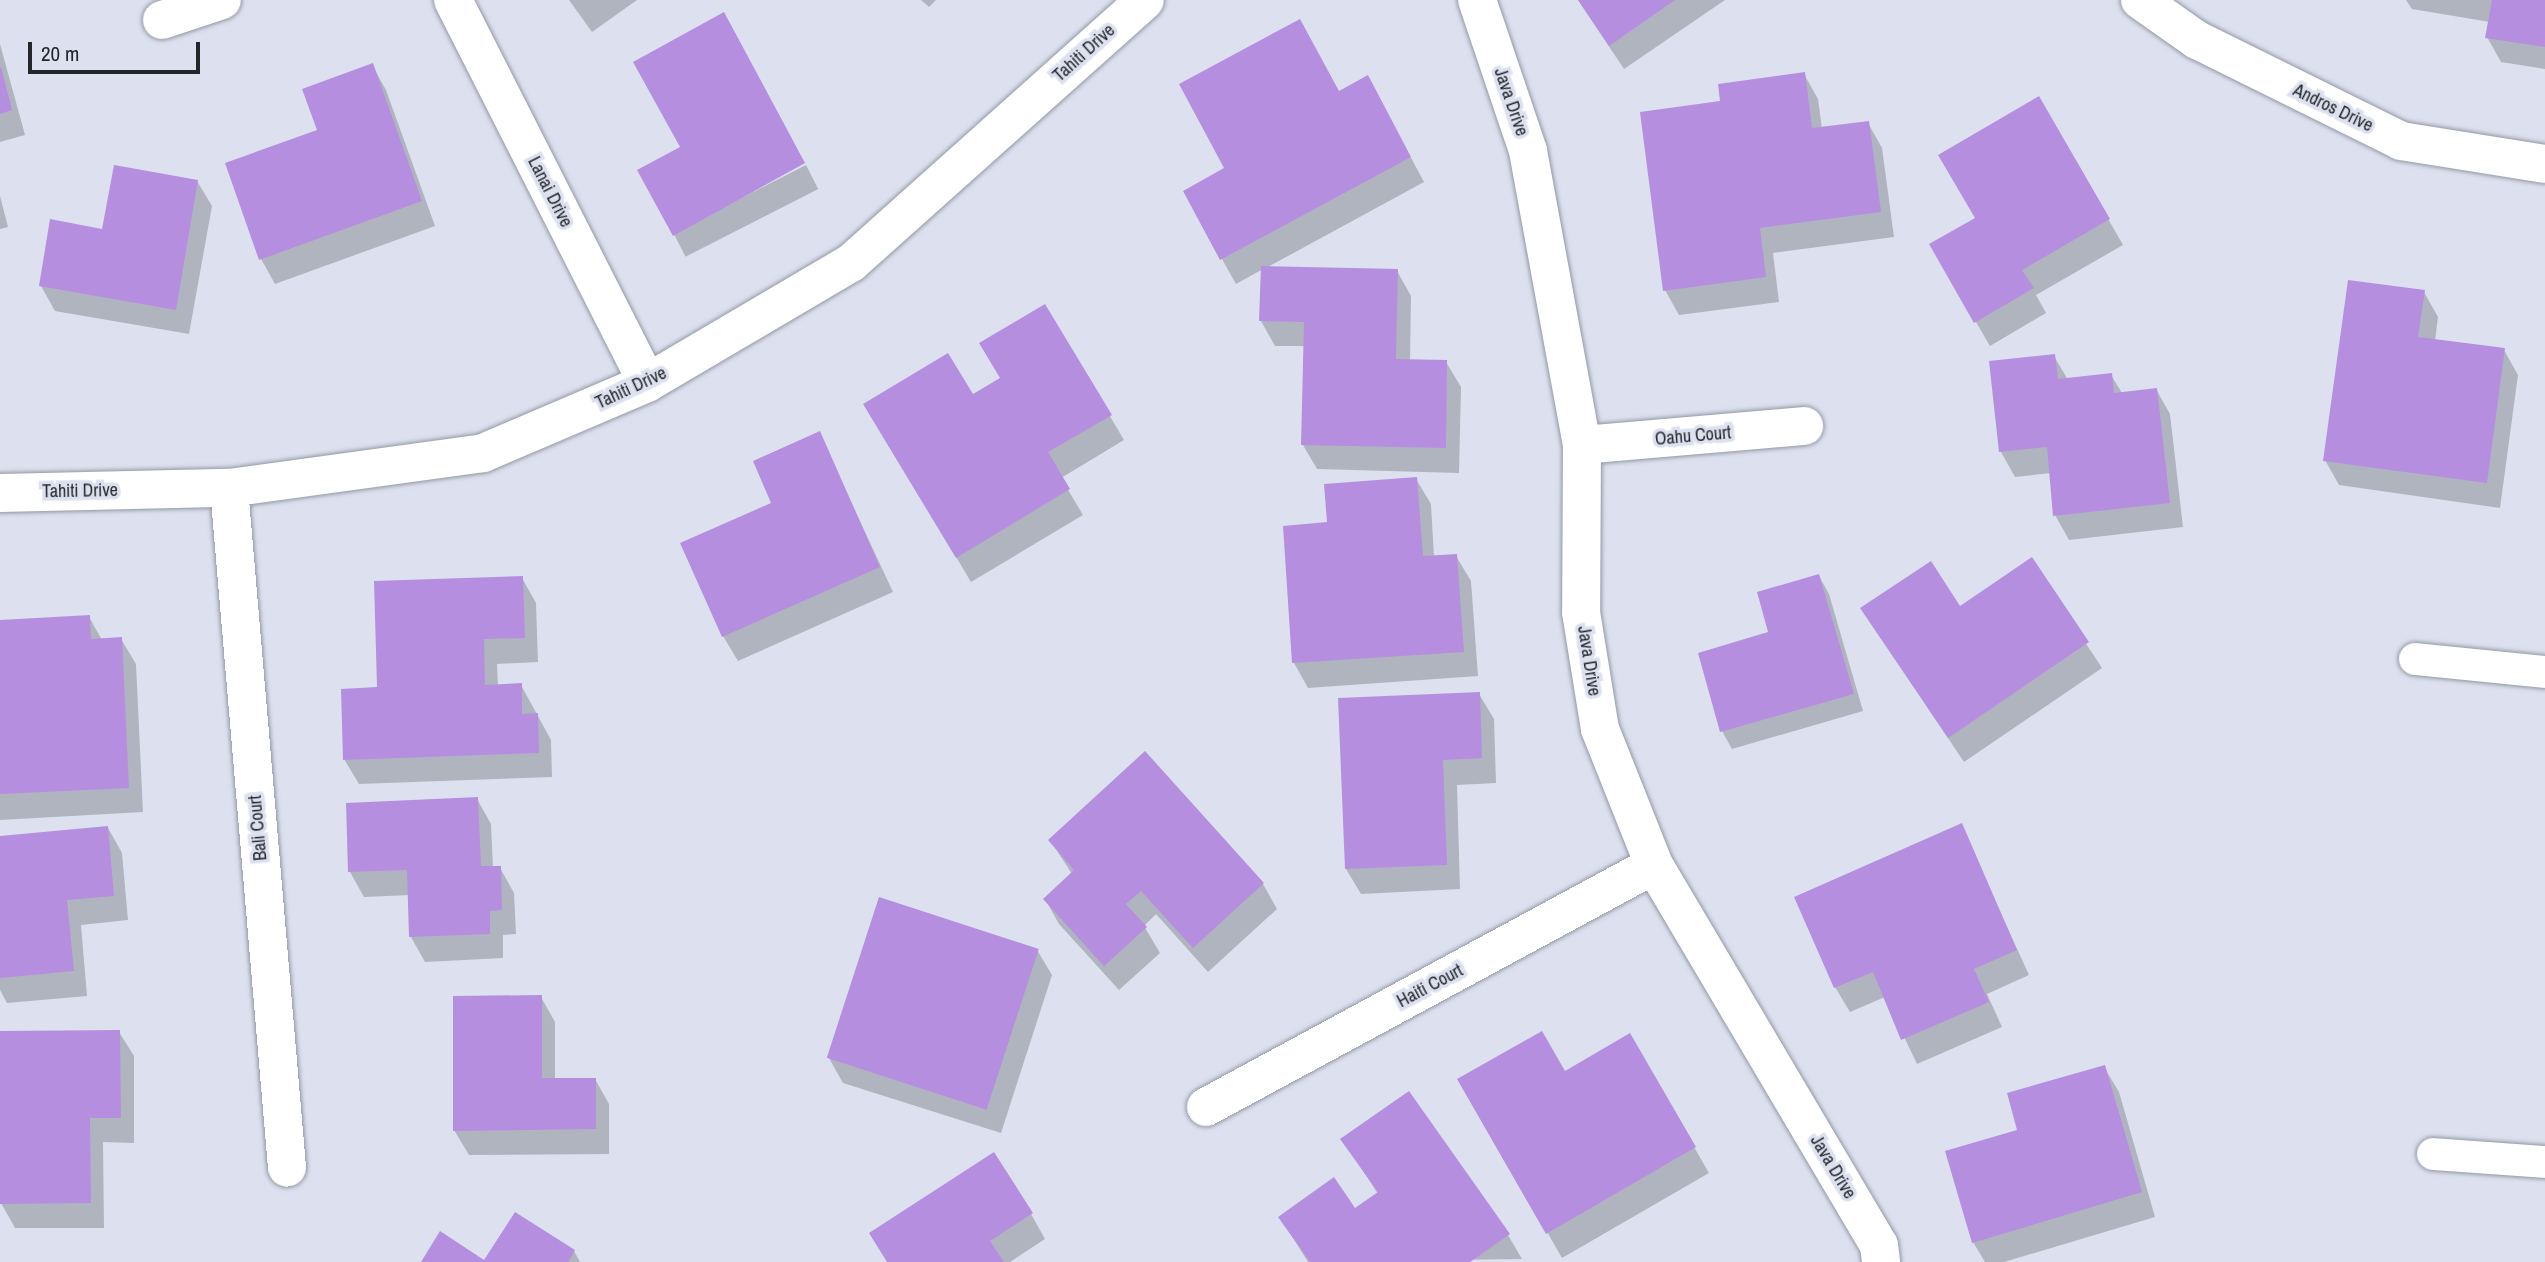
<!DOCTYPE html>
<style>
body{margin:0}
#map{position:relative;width:2545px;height:1262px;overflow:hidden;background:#dde1ef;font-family:"Archivo Narrow",sans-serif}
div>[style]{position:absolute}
.shadow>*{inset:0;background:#0003;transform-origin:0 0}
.building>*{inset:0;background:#b58ee0;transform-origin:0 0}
.roads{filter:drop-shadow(0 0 2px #9398a5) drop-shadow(0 0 2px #9398a5)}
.lane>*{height:32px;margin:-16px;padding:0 16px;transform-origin:16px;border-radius:16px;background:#fff}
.street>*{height:38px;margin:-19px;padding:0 19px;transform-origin:19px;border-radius:19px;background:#fff}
span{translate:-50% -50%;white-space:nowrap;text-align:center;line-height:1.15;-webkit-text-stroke:7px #dde1ef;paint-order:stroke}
.street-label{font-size:18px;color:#24262b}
.scale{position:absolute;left:28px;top:42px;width:172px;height:32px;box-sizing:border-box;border:4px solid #24262b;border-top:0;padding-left:9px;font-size:21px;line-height:24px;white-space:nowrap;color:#24262b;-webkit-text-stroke:5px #dde1ef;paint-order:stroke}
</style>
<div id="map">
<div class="shadow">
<div style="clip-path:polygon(569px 0,637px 0,592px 32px)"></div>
<div style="clip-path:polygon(921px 0,936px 0,929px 7px)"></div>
<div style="clip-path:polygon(1578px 0,1725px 0,1624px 69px)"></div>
<div style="clip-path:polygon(2406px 0,2545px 0,2545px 69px,2501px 62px,2487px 37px,2490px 22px,2412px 9px)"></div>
<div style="clip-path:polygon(0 44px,25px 135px,0 142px)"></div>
<div style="clip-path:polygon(372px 65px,386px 90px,435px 226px,275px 284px,261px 259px)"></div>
<div style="clip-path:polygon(1804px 74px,1818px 99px,1822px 129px,1868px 123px,1882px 148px,1894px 237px,1773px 253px,1779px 302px,1679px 315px,1665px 290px,1722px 103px)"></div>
<div style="clip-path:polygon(1339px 93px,1381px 102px,1424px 182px,1266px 268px,1397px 271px,1411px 296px,1410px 361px,1446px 362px,1461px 387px,1459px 473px,1317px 469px,1303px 445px,1305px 346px,1275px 346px,1261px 321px,1263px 269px,1236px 284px,1222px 259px,1227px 169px)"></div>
<div style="clip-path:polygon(2039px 98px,2123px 245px,2036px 295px,2046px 313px,1990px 346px,1931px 245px,1977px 219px)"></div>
<div style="left:806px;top:165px;width:27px;height:149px;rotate:63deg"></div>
<div style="clip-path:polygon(197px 181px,212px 206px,189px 334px,55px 311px,41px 286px,104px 231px)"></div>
<div style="clip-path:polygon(0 196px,8px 227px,0 229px)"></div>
<div style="clip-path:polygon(2424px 292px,2438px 317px,2435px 341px,2504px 350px,2518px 375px,2500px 508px,2339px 485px,2325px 460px)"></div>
<div style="clip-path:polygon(1045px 306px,1124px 440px,1061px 478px,1083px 515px,971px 582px,880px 429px,972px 397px,1002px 379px)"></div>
<div style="clip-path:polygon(2054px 356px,2068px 380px,2111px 375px,2122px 393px,2156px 389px,2170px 414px,2183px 527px,2069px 540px,2055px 515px,2051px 473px,2015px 477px,2001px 452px)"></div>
<div style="clip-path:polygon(819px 433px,893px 592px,738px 661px,723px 636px,773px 504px)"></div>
<div style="clip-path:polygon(1416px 479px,1431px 504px,1434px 557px,1456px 556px,1471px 581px,1478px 676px,1308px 688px,1294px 663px,1329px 524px)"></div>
<div style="clip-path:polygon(2031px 560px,2102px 668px,1964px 762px,1862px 609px,1960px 608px)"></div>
<div style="clip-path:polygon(1819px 576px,1829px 594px,1863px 711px,1732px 749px,1722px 731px,1770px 633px)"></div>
<div style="clip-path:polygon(522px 578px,536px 603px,538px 662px,497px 664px,498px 686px,521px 685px,551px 740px,552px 777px,359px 784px,344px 759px,379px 689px)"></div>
<div style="clip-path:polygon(89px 617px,102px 640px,121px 639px,136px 664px,143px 812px,0 820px,0 621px)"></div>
<div style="clip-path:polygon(1479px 694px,1494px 719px,1496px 783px,1457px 785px,1460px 889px,1361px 894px,1346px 869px)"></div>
<div style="clip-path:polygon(477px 799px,491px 824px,493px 868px,500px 868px,514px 893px,516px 934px,503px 935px,503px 958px,425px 962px,411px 937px,409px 895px,364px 897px,350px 872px)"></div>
<div style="clip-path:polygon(1961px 826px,2029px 975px,1987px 994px,2002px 1027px,1917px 1064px,1885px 997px,1850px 1012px,1835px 987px)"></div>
<div style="clip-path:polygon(108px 828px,122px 853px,128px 920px,81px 925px,87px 996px,7px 1003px,0 990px,0 838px)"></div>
<div style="clip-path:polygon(1050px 840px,1263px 884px,1277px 909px,1208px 972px,1156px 914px,1144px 926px,1160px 953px,1119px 990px,1059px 924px,1045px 899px,1072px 874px)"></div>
<div style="clip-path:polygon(1037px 950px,1052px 975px,1001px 1133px,843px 1083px,829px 1058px)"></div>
<div style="clip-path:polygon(541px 997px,555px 1022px,555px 1080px,595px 1079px,609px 1104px,609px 1154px,469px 1155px,454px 1130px)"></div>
<div style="clip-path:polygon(0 1032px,119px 1032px,134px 1056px,134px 1143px,103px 1142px,104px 1228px,15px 1228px,1px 1203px)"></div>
<div style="clip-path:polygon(1630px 1036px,1709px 1173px,1562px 1258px,1460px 1080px,1564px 1074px)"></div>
<div style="clip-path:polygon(2104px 1067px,2119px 1092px,2155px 1217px,2004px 1262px,1985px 1262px,1973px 1242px,2019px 1131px)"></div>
<div style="clip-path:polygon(1343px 1140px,1508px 1235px,1522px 1259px,1308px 1262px,1280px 1217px,1355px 1210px,1378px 1194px)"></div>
<div style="clip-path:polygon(1031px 1214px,1045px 1239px,1010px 1262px,888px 1262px)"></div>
<div style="clip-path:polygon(574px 1251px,580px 1262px,485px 1262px)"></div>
</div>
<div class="building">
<div style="clip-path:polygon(1578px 0,1675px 0,1609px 46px)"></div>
<div style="clip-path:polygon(2492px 0,2545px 0,2545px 47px,2485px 38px)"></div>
<div style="clip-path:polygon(724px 12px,805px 163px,673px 236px,637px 170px,680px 147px,633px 62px)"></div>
<div style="clip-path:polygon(1300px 19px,1339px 91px,1368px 75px,1411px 157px,1220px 260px,1183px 191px,1224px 168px,1179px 84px)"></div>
<div style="clip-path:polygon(373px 63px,422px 201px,259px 260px,225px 163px,317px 130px,302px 89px)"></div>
<div style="clip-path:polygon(1px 67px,12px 110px,0 114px,0 68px)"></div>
<div style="clip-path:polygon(1805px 72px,1812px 128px,1869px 121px,1881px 212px,1760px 228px,1766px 277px,1663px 291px,1640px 112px,1720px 101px,1718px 84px)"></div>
<div style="clip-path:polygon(2039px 96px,2110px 219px,2022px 270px,2034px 288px,1974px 323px,1929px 244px,1975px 218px,1938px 155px)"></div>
<div style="clip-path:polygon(114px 165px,198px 180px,176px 310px,39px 286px,50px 219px,102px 229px)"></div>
<div style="clip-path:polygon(1261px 266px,1398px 269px,1396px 359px,1447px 360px,1446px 448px,1301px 445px,1304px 322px,1259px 321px)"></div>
<div style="clip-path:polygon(2348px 280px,2425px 290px,2418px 337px,2505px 348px,2487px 483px,2323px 461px)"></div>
<div style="clip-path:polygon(1045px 304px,1112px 415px,1048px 452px,1070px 489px,956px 558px,863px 404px,948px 353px,973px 394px,1000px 378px,979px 343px)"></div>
<div style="clip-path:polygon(2055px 354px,2058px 379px,2112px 373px,2114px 393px,2157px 388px,2170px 503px,2053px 516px,2047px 447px,1999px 452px,1989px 361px)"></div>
<div style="clip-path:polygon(820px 431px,880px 567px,722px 637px,680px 543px,771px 503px,753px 461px)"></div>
<div style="clip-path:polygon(1417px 477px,1423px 556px,1457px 554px,1464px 652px,1292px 663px,1283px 526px,1327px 522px,1324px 484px)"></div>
<div style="clip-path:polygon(2032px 557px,2089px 642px,1948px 738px,1860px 608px,1931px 561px,1960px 606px)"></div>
<div style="clip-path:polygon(1819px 574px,1854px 694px,1720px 732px,1698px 653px,1768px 632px,1757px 592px)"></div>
<div style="clip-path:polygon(523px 576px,525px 638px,484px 639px,485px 685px,522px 683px,522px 714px,538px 713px,539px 753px,343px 760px,341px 689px,377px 687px,374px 581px)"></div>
<div style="clip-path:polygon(90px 615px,91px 639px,122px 637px,129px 788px,0 794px,0 620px)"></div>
<div style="clip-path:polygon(1480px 692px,1482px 758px,1443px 760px,1447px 865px,1345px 869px,1338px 698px)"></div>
<div style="clip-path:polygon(1145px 751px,1264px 883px,1193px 948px,1141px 891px,1126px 904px,1147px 927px,1104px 966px,1043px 899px,1074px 870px,1048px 840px)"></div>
<div style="clip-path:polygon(478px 797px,481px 866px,501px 866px,502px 910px,490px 911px,490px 934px,409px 937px,407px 870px,348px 872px,346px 803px)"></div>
<div style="clip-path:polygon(1962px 823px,2017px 950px,1974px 969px,1989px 1002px,1901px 1040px,1873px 972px,1834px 988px,1794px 897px)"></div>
<div style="clip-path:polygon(108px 826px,114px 896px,67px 900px,74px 971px,0 978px,0 836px)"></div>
<div style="left:879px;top:897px;width:168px;height:169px;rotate:18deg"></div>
<div style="clip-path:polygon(542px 995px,542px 1078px,596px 1078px,596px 1129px,453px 1131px,453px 996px)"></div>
<div style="clip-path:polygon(120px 1030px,121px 1118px,90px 1118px,91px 1203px,0 1204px,0 1031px)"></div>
<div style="clip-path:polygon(1542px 1031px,1565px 1071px,1630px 1033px,1696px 1147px,1546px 1234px,1457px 1079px)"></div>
<div style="clip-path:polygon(2105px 1065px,2142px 1192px,1972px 1243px,1945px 1151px,2017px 1130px,2007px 1093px)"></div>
<div style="clip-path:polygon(1409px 1091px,1510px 1234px,1470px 1262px,1310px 1262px,1278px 1217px,1334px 1177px,1355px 1208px,1378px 1192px,1340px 1139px)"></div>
<div style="clip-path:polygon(994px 1152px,1033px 1213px,990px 1241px,1004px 1262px,887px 1262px,869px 1233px)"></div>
<div style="clip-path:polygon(515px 1212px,575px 1250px,568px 1262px,421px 1262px,440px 1231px,484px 1260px)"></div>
</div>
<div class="roads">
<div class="lane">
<div style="left:2415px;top:659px;width:131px;rotate:5.7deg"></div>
<div style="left:2433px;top:1154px;width:112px;rotate:4.1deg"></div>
</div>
<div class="street">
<div style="left:453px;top:0;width:429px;rotate:63.1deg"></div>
<div style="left:1477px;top:0;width:159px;rotate:71.3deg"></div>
<div style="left:1528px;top:151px;width:299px;rotate:79.6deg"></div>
<div style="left:1582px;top:445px;width:167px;rotate:90.3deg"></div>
<div style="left:1581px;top:612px;width:119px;rotate:80.8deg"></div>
<div style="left:1600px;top:729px;width:146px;rotate:68.3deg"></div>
<div style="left:1654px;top:865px;width:442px;rotate:59.4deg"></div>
<div style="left:1879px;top:1245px;width:17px;rotate:83deg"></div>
<div style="left:2140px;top:0;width:70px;rotate:35.1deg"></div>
<div style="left:2197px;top:40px;width:228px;rotate:26.3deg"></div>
<div style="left:2401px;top:141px;width:146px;rotate:9.1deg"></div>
<div style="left:162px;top:20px;width:63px;rotate:-18.4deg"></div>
<div style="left:1582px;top:445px;width:223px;rotate:-4.9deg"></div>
<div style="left:229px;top:488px;width:682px;rotate:85.12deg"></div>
<div style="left:0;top:493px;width:229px;rotate:-1.3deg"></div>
<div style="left:229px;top:488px;width:256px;rotate:-7.8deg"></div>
<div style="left:483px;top:453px;width:178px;rotate:-23.1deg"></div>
<div style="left:647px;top:383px;width:237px;rotate:-30.5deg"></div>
<div style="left:851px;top:263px;width:394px;rotate:-41.8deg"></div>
<div style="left:1206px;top:1107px;width:509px;rotate:-28.38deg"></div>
</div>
</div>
<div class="street-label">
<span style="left:1084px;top:53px;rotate:-42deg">Tahiti Drive</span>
<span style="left:1511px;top:102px;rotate:71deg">Java Drive</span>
<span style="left:2333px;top:108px;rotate:26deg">Andros Drive</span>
<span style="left:550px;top:192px;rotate:63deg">Lanai Drive</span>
<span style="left:631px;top:388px;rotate:-25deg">Tahiti Drive</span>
<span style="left:1693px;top:436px;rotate:-5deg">Oahu Court</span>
<span style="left:80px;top:491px;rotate:-1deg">Tahiti Drive</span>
<span style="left:1589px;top:661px;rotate:81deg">Java Drive</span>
<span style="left:258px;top:828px;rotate:-95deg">Bali Court</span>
<span style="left:1430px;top:986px;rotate:-28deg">Haiti Court</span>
<span style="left:1833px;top:1167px;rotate:59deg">Java Drive</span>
</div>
<div class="scale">20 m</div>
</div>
